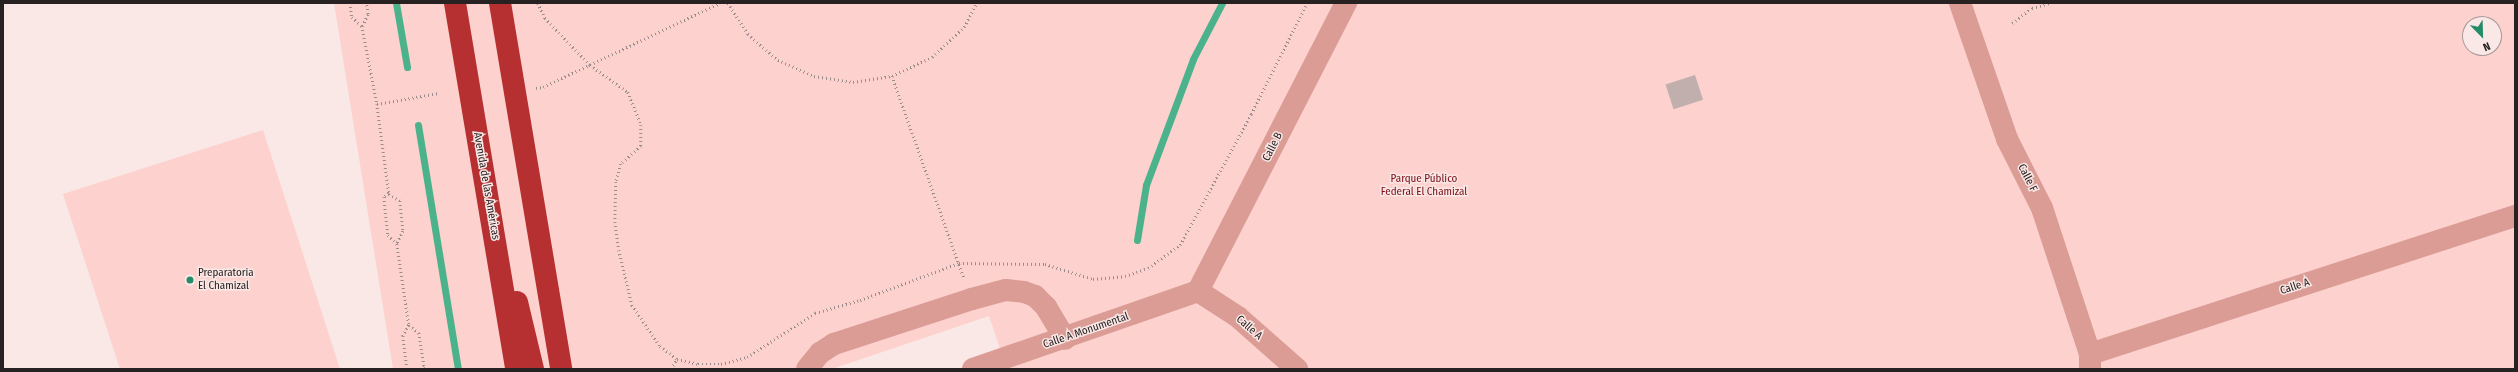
<!DOCTYPE html>
<meta charset="utf-8">
<style>
body{margin:0}
#map{position:relative;width:2518px;height:372px;overflow:hidden;background:#fae8e6;font-family:"Fira Sans Condensed",sans-serif}
div>[style]{position:absolute}
.green>*{inset:0;background:#fdd1cd}
.stream>*{height:7px;margin:-3.5px;padding:0 3.5px;transform-origin:3.5px;border-radius:3.5px;background:#4cb28c}
.building>*{inset:0;background:#c0afad;transform-origin:0 0}
.path>*{height:2.5px;margin-top:-1.25px;transform-origin:0;background:repeating-linear-gradient(90deg,#9a8d8c 0 1px,transparent 0 4px)}
.minor>*{height:22px;margin:-11px;padding:0 11px;transform-origin:11px;border-radius:11px;background:#db9c96}
.highway>*{height:22px;margin:-11px;padding:0 11px;transform-origin:11px;border-radius:11px;background:#b62f31}
.dots>*{width:11px;height:11px;translate:-50% -50%;box-sizing:border-box;border:2px solid #fae8e6;border-radius:50%}
span{translate:-50% -50%;white-space:nowrap;text-align:center;line-height:1.15;-webkit-text-stroke:3px #fae8e6;paint-order:stroke}
.street-label{font-size:11px;color:#282121}
.park-label{font-size:11px;color:#7b0d15}
.poi-label{font-size:11px;color:#282121}
.left{translate:0 -50%;text-align:left}
.frame{position:absolute;inset:0;border:4px solid #282121;pointer-events:none}
.north{position:absolute;left:2462px;top:16px;width:40px;height:40px;box-sizing:border-box;background:#fae8e6;border:1px solid #a69897;border-radius:50%;rotate:157deg;font-size:11px;font-weight:700;line-height:16px;text-align:center;color:#282121}
.north::after{content:'';display:block;margin:auto;width:14px;height:18px;background:#238b68;clip-path:polygon(50% 0,100% 100%,50% 72%,0 100%)}
</style>
<div id="map">
<div class="green">
<div style="clip-path:polygon(evenodd,334px 3px,2515px 3px,2515px 369px,1007px 369px,989px 316px,832px 369px,393px 369px,334px 3px,2470px 24px,2494px 24px,2494px 48px,2470px 48px,2470px 24px)"></div>
<div style="clip-path:polygon(263px 130px,340px 369px,120px 369px,63px 194px)"></div>
</div>
<div class="stream">
<div style="left:396px;top:3px;width:65px;rotate:80.2deg"></div>
<div style="left:418px;top:125px;width:247px;rotate:80.7deg"></div>
<div style="left:1137px;top:240px;width:56px;rotate:-80.7deg"></div>
<div style="left:1146px;top:185px;width:134px;rotate:-69.5deg"></div>
<div style="left:1193px;top:59px;width:63px;rotate:-62.6deg"></div>
</div>
<div class="building">
<div style="left:1695px;top:75px;width:26px;height:31px;rotate:72deg"></div>
</div>
<div class="path">
<div style="left:350px;top:3px;width:14px;rotate:82deg"></div>
<div style="left:352px;top:17px;width:13px;rotate:42deg"></div>
<div style="left:362px;top:26px;width:79px;rotate:79.1deg"></div>
<div style="left:377px;top:104px;width:91px;rotate:82.4deg"></div>
<div style="left:389px;top:194px;width:6px;rotate:149deg"></div>
<div style="left:384px;top:197px;width:38px;rotate:84deg"></div>
<div style="left:388px;top:235px;width:13px;rotate:45deg"></div>
<div style="left:397px;top:244px;width:82px;rotate:81.6deg"></div>
<div style="left:409px;top:325px;width:13px;rotate:119deg"></div>
<div style="left:403px;top:336px;width:33px;rotate:83deg"></div>
<div style="left:538px;top:3px;width:17px;rotate:65deg"></div>
<div style="left:545px;top:18px;width:65px;rotate:46.2deg"></div>
<div style="left:590px;top:65px;width:47px;rotate:35.4deg"></div>
<div style="left:628px;top:92px;width:35px;rotate:68deg"></div>
<div style="left:641px;top:125px;width:21px;rotate:90deg"></div>
<div style="left:641px;top:146px;width:27px;rotate:138deg"></div>
<div style="left:621px;top:164px;width:19px;rotate:106deg"></div>
<div style="left:616px;top:182px;width:40px;rotate:91.4deg"></div>
<div style="left:615px;top:222px;width:28px;rotate:82deg"></div>
<div style="left:619px;top:250px;width:57px;rotate:76.7deg"></div>
<div style="left:632px;top:305px;width:50px;rotate:55.7deg"></div>
<div style="left:660px;top:346px;width:21px;rotate:37deg"></div>
<div style="left:677px;top:359px;width:22px;rotate:13deg"></div>
<div style="left:698px;top:364px;width:23px"></div>
<div style="left:721px;top:364px;width:27px;rotate:-15deg"></div>
<div style="left:747px;top:357px;width:81px;rotate:-32.9deg"></div>
<div style="left:815px;top:313px;width:47px;rotate:-16.1deg"></div>
<div style="left:860px;top:300px;width:106px;rotate:-20.5deg"></div>
<div style="left:959px;top:263px;width:86px;rotate:0.7deg"></div>
<div style="left:1045px;top:264px;width:50px;rotate:17.4deg"></div>
<div style="left:1093px;top:279px;width:32px;rotate:-5deg"></div>
<div style="left:1125px;top:276px;width:24px;rotate:-19deg"></div>
<div style="left:1148px;top:268px;width:39px;rotate:-36deg"></div>
<div style="left:1180px;top:245px;width:149px;rotate:-61.5deg"></div>
<div style="left:1251px;top:114px;width:124px;rotate:-63.2deg"></div>
<div style="left:728px;top:3px;width:37px;rotate:57deg"></div>
<div style="left:748px;top:34px;width:40px;rotate:41deg"></div>
<div style="left:778px;top:60px;width:39px;rotate:24deg"></div>
<div style="left:814px;top:76px;width:39px;rotate:9deg"></div>
<div style="left:853px;top:82px;width:39px;rotate:-9deg"></div>
<div style="left:892px;top:76px;width:44px;rotate:-25.4deg"></div>
<div style="left:932px;top:57px;width:44px;rotate:-43.2deg"></div>
<div style="left:964px;top:27px;width:27px;rotate:-62deg"></div>
<div style="left:2012px;top:23px;width:25px;rotate:-37deg"></div>
<div style="left:2032px;top:8px;width:18px;rotate:-16deg"></div>
<div style="left:362px;top:26px;width:13px;rotate:-63deg"></div>
<div style="left:368px;top:14px;width:11px;rotate:-100deg"></div>
<div style="left:892px;top:76px;width:214px;rotate:70.4deg"></div>
<div style="left:536px;top:88px;width:7px;rotate:-8deg"></div>
<div style="left:543px;top:87px;width:196px;rotate:-25.4deg"></div>
<div style="left:377px;top:104px;width:63px;rotate:-10.1deg"></div>
<div style="left:389px;top:194px;width:13px;rotate:32deg"></div>
<div style="left:400px;top:201px;width:30px;rotate:84deg"></div>
<div style="left:403px;top:231px;width:14px;rotate:115deg"></div>
<div style="left:409px;top:325px;width:13px;rotate:39deg"></div>
<div style="left:419px;top:333px;width:33px;rotate:81deg"></div>
<div style="left:424px;top:366px;width:4px;rotate:124deg"></div>
<div style="left:671px;top:369px;width:12px;rotate:-59deg"></div>
</div>
<div class="minor">
<div style="left:1960px;top:3px;width:144px;rotate:70.9deg"></div>
<div style="left:2007px;top:139px;width:77px;rotate:63.1deg"></div>
<div style="left:2042px;top:208px;width:154px;rotate:71.8deg"></div>
<div style="left:2090px;top:354px;width:14px;rotate:90deg"></div>
<div style="left:1198px;top:291px;width:324px;rotate:-62.8deg"></div>
<div style="left:1198px;top:291px;width:48px;rotate:33deg"></div>
<div style="left:1238px;top:317px;width:79px;rotate:41.4deg"></div>
<div style="left:2090px;top:354px;width:447px;rotate:-18deg"></div>
<div style="left:807px;top:369px;width:21px;rotate:-51deg"></div>
<div style="left:820px;top:353px;width:17px;rotate:-33deg"></div>
<div style="left:834px;top:344px;width:145px;rotate:-18.1deg"></div>
<div style="left:972px;top:299px;width:35px;rotate:-15deg"></div>
<div style="left:1006px;top:290px;width:18px;rotate:6deg"></div>
<div style="left:1024px;top:292px;width:12px;rotate:20deg"></div>
<div style="left:1035px;top:296px;width:16px;rotate:45deg"></div>
<div style="left:1046px;top:307px;width:37px;rotate:59deg"></div>
<div style="left:973px;top:369px;width:238px;rotate:-19.1deg"></div>
</div>
<div class="highway">
<div style="left:455px;top:3px;width:371px;rotate:80.5deg"></div>
<div style="left:500px;top:3px;width:371px;rotate:80.5deg"></div>
<div style="left:517px;top:302px;width:69px;rotate:76.6deg"></div>
</div>
<div class="dots">
<div style="left:190px;top:280px;background:#238b68"></div>
</div>
<div class="street-label">
<span style="left:1273px;top:147px;rotate:-63deg">Calle B</span>
<span style="left:2027px;top:178px;rotate:63deg">Calle F</span>
<span style="left:486px;top:186px;rotate:80deg">Avenida de las Américas</span>
<span style="left:2295px;top:287px;rotate:-18deg">Calle A</span>
<span style="left:1249px;top:328px;rotate:41deg">Calle A</span>
<span style="left:1086px;top:331px;rotate:-19deg">Calle A Monumental</span>
</div>
<div class="park-label">
<span style="left:1424px;top:186px">Parque Público<br>Federal El Chamizal</span>
</div>
<div class="poi-label">
<span class="left" style="left:198px;top:280px">Preparatoria<br>El Chamizal</span>
</div>
<div class="frame"></div>
<div class="north">N</div>
</div>
